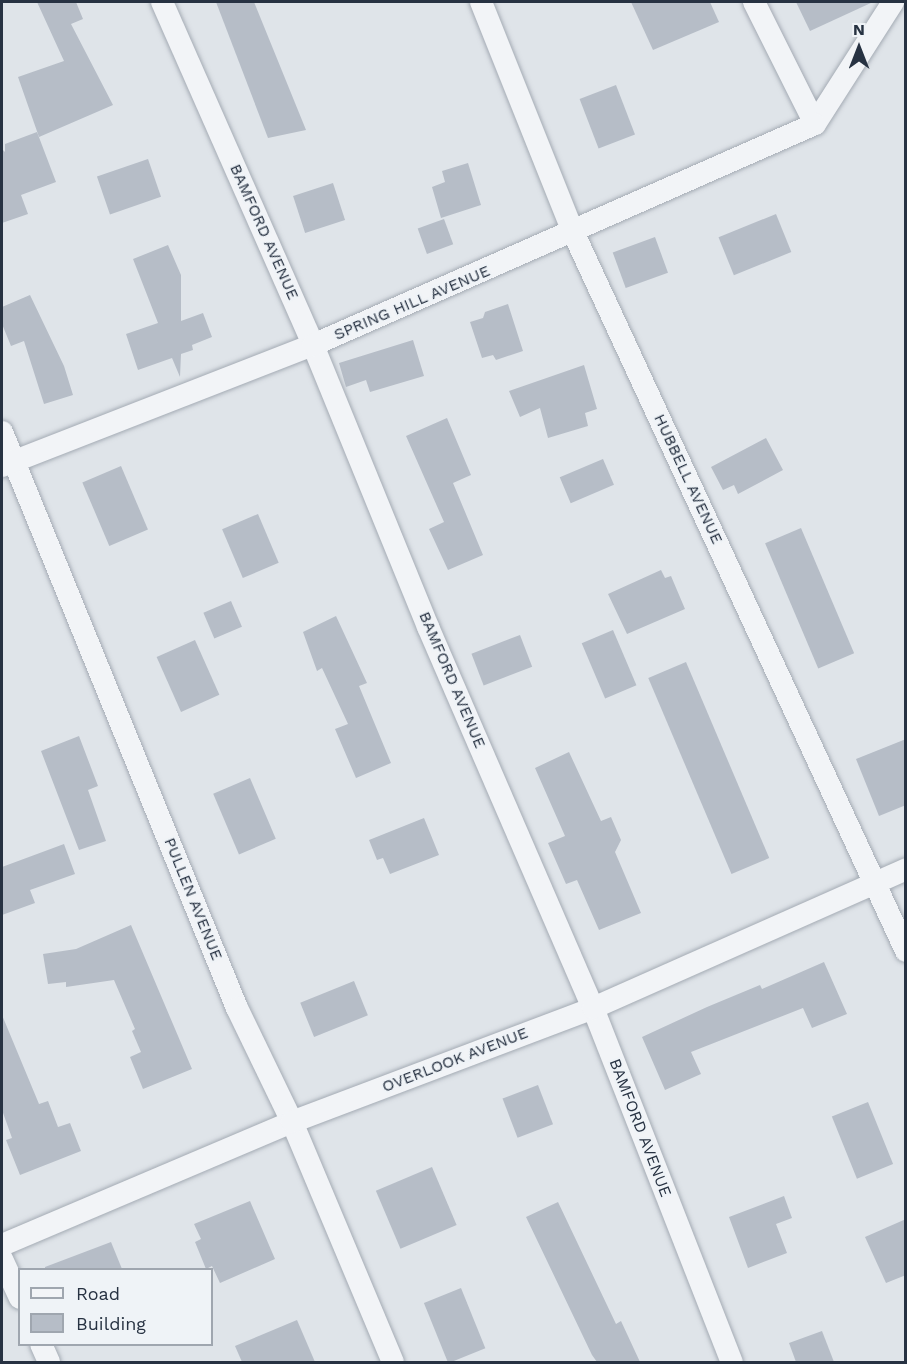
<!DOCTYPE html>
<style>
body{margin:0}
#map{position:relative;width:907px;height:1364px;overflow:hidden;background:#dfe4e9;font-family:"Work Sans",sans-serif}
div>[style]{position:absolute}
.building>*{inset:0;background:#b6bdc7;transform-origin:0 0}
.roads{filter:drop-shadow(0 0 2px #a4abb4) drop-shadow(0 0 2px #a4abb4)}
.minor>*{height:22px;margin:-11px;padding:0 11px;transform-origin:11px;border-radius:11px;background:#f2f4f7}
span{translate:-50% -50%;white-space:nowrap;text-align:center;line-height:1.15;-webkit-text-stroke:4.5px #eff3f7;paint-order:stroke}
.street-label{font-size:16px;color:#273242}
.frame{position:absolute;inset:0;border:3px solid #273242;pointer-events:none}
.legend{position:absolute;left:18px;top:1268px;width:195px;height:78px;box-sizing:border-box;background:#eff3f7;border:2px solid #9fa6af;margin:0;padding:8px 10px;list-style:none;font-size:18px;color:#273242}
.legend li{display:flex;align-items:center;gap:12px;height:30px}
.legend b{width:30px;border:2px solid #9fa6af}
.north{position:absolute;left:829px;top:18px;width:60px;height:60px;-webkit-text-stroke:4px #eff3f7;paint-order:stroke;rotate:0deg;font-size:16px;font-weight:700;line-height:24px;text-align:center;color:#273242}
.north::after{content:'';display:block;margin:auto;width:21px;height:27px;background:#273242;clip-path:polygon(50% 0,100% 100%,50% 72%,0 100%)}
</style>
<div id="map">
<div class="building">
<div style="clip-path:polygon(37px 2px,76px 2px,83px 19px,71px 24px,113px 105px,39px 137px,18px 77px,64px 61px)"></div>
<div style="clip-path:polygon(216px 2px,254px 2px,306px 130px,268px 138px)"></div>
<div style="clip-path:polygon(631px 2px,710px 2px,719px 22px,653px 50px)"></div>
<div style="clip-path:polygon(796px 2px,873px 2px,810px 31px)"></div>
<div style="left:616px;top:85px;width:53px;height:39px;rotate:69deg"></div>
<div style="clip-path:polygon(37px 132px,56px 182px,21px 195px,28px 214px,2px 223px,2px 149px,5px 152px,5px 144px)"></div>
<div style="left:148px;top:159px;width:40px;height:54px;rotate:71deg"></div>
<div style="clip-path:polygon(468px 163px,481px 205px,441px 218px,432px 187px,445px 182px,442px 171px)"></div>
<div style="left:333px;top:183px;width:39px;height:42px;rotate:72deg"></div>
<div style="left:776px;top:214px;width:41px;height:62px;rotate:68deg"></div>
<div style="left:444px;top:219px;width:27px;height:28px;rotate:70deg"></div>
<div style="left:655px;top:237px;width:38px;height:45px;rotate:70deg"></div>
<div style="clip-path:polygon(168px 245px,181px 275px,181px 321px,203px 313px,212px 337px,192px 345px,193px 350px,181px 354px,180px 377px,172px 358px,138px 370px,126px 334px,158px 323px,133px 259px)"></div>
<div style="clip-path:polygon(30px 295px,64px 366px,73px 395px,44px 404px,24px 341px,11px 346px,2px 324px,2px 307px)"></div>
<div style="clip-path:polygon(508px 304px,523px 351px,496px 360px,493px 355px,482px 358px,470px 322px,483px 318px,485px 312px)"></div>
<div style="clip-path:polygon(413px 340px,424px 376px,370px 392px,366px 380px,346px 387px,339px 363px)"></div>
<div style="clip-path:polygon(584px 365px,597px 409px,585px 413px,588px 426px,548px 438px,540px 408px,520px 417px,509px 391px)"></div>
<div style="clip-path:polygon(447px 418px,471px 475px,453px 483px,483px 555px,448px 570px,429px 529px,444px 522px,406px 436px)"></div>
<div style="clip-path:polygon(766px 438px,783px 470px,738px 494px,734px 485px,723px 490px,711px 467px)"></div>
<div style="left:603px;top:459px;width:28px;height:47px;rotate:67deg"></div>
<div style="left:121px;top:466px;width:69px;height:42px;rotate:67deg"></div>
<div style="left:258px;top:514px;width:53px;height:39px;rotate:67deg"></div>
<div style="left:801px;top:528px;width:136px;height:39px;rotate:67deg"></div>
<div style="clip-path:polygon(661px 570px,665px 578px,671px 576px,685px 609px,627px 634px,608px 594px)"></div>
<div style="left:231px;top:601px;width:28px;height:30px;rotate:67deg"></div>
<div style="clip-path:polygon(336px 616px,367px 683px,359px 686px,391px 763px,356px 778px,335px 729px,348px 724px,322px 668px,317px 671px,303px 632px)"></div>
<div style="left:613px;top:630px;width:60px;height:34px;rotate:67deg"></div>
<div style="left:520px;top:635px;width:34px;height:52px;rotate:69deg"></div>
<div style="left:195px;top:640px;width:60px;height:42px;rotate:66deg"></div>
<div style="left:686px;top:662px;width:213px;height:41px;rotate:67deg"></div>
<div style="clip-path:polygon(79px 736px,98px 786px,88px 790px,106px 841px,79px 850px,41px 751px)"></div>
<div style="clip-path:polygon(906px 739px,906px 805px,879px 816px,856px 759px)"></div>
<div style="clip-path:polygon(569px 752px,601px 821px,611px 817px,621px 840px,615px 852px,641px 913px,599px 930px,577px 880px,566px 884px,548px 843px,565px 836px,535px 768px)"></div>
<div style="left:250px;top:778px;width:66px;height:40px;rotate:67deg"></div>
<div style="clip-path:polygon(424px 818px,439px 855px,390px 874px,383px 858px,377px 860px,369px 840px)"></div>
<div style="clip-path:polygon(64px 844px,75px 874px,30px 890px,35px 903px,2px 915px,2px 867px)"></div>
<div style="clip-path:polygon(131px 925px,192px 1069px,143px 1089px,130px 1057px,141px 1052px,132px 1031px,135px 1029px,114px 980px,66px 987px,66px 982px,48px 984px,43px 954px,76px 949px)"></div>
<div style="clip-path:polygon(824px 962px,847px 1014px,812px 1028px,803px 1008px,691px 1052px,701px 1074px,665px 1090px,642px 1037px,707px 1007px,760px 985px,762px 989px)"></div>
<div style="left:354px;top:981px;width:37px;height:58px;rotate:68deg"></div>
<div style="clip-path:polygon(2px 1015px,39px 1104px,48px 1101px,58px 1127px,70px 1123px,81px 1151px,20px 1175px,6px 1140px,12px 1138px,2px 1110px)"></div>
<div style="left:538px;top:1085px;width:42px;height:38px;rotate:69deg"></div>
<div style="left:868px;top:1102px;width:67px;height:39px;rotate:68deg"></div>
<div style="left:432px;top:1167px;width:63px;height:61px;rotate:67deg"></div>
<div style="clip-path:polygon(784px 1196px,792px 1218px,776px 1224px,787px 1253px,748px 1268px,729px 1217px)"></div>
<div style="clip-path:polygon(250px 1201px,275px 1259px,220px 1283px,212px 1266px,206px 1269px,195px 1242px,201px 1239px,194px 1224px)"></div>
<div style="clip-path:polygon(558px 1202px,616px 1324px,621px 1321px,640px 1362px,597px 1362px,592px 1355px,526px 1217px)"></div>
<div style="clip-path:polygon(906px 1219px,906px 1275px,886px 1283px,865px 1237px)"></div>
<div style="clip-path:polygon(111px 1242px,122px 1269px,45px 1269px,45px 1267px)"></div>
<div style="left:461px;top:1288px;width:65px;height:40px;rotate:68deg"></div>
<div style="clip-path:polygon(297px 1320px,315px 1362px,242px 1362px,235px 1346px)"></div>
<div style="clip-path:polygon(822px 1331px,834px 1362px,796px 1362px,789px 1343px)"></div>
</div>
<div class="roads">
<div class="minor">
<div style="left:162px;top:2px;width:375px;rotate:66.2deg"></div>
<div style="left:313px;top:345px;width:305px;rotate:67.8deg"></div>
<div style="left:428px;top:627px;width:415px;rotate:66.6deg"></div>
<div style="left:593px;top:1008px;width:380px;rotate:68.6deg"></div>
<div style="left:481px;top:2px;width:250px;rotate:68.2deg"></div>
<div style="left:574px;top:234px;width:790px;rotate:65.15deg"></div>
<div style="left:754px;top:2px;width:136px;rotate:63.4deg"></div>
<div style="left:815px;top:124px;width:145px;rotate:-57.4deg"></div>
<div style="left:2px;top:432px;width:622px;rotate:67.81deg"></div>
<div style="left:237px;top:1008px;width:127px;rotate:64.2deg"></div>
<div style="left:292px;top:1122px;width:260px;rotate:67.2deg"></div>
<div style="left:2px;top:466px;width:334px;rotate:-21.3deg"></div>
<div style="left:313px;top:345px;width:548px;rotate:-23.76deg"></div>
<div style="left:2px;top:1245px;width:315px;rotate:-23deg"></div>
<div style="left:292px;top:1122px;width:322px;rotate:-20.7deg"></div>
<div style="left:593px;top:1008px;width:342px;rotate:-23.9deg"></div>
<div style="left:2px;top:1259px;width:43px;rotate:65.2deg"></div>
<div style="left:41px;top:1344px;width:20px;rotate:66deg"></div>
</div>
</div>
<div class="street-label">
<span style="left:264px;top:232px;rotate:66deg">BAMFORD AVENUE</span>
<span style="left:412px;top:303px;rotate:-23deg">SPRING HILL AVENUE</span>
<span style="left:688px;top:479px;rotate:65deg">HUBBELL AVENUE</span>
<span style="left:452px;top:680px;rotate:67deg">BAMFORD AVENUE</span>
<span style="left:193px;top:899px;rotate:68deg">PULLEN AVENUE</span>
<span style="left:455px;top:1060px;rotate:-21deg">OVERLOOK AVENUE</span>
<span style="left:640px;top:1128px;rotate:69deg">BAMFORD AVENUE</span>
</div>
<div class="frame"></div>
<ul class="legend">
<li><b style="height:8px;background:#f2f4f7"></b>Road</li>
<li><b style="height:16px;background:#b6bdc7"></b>Building</li>
</ul>
<div class="north">N</div>
</div>
